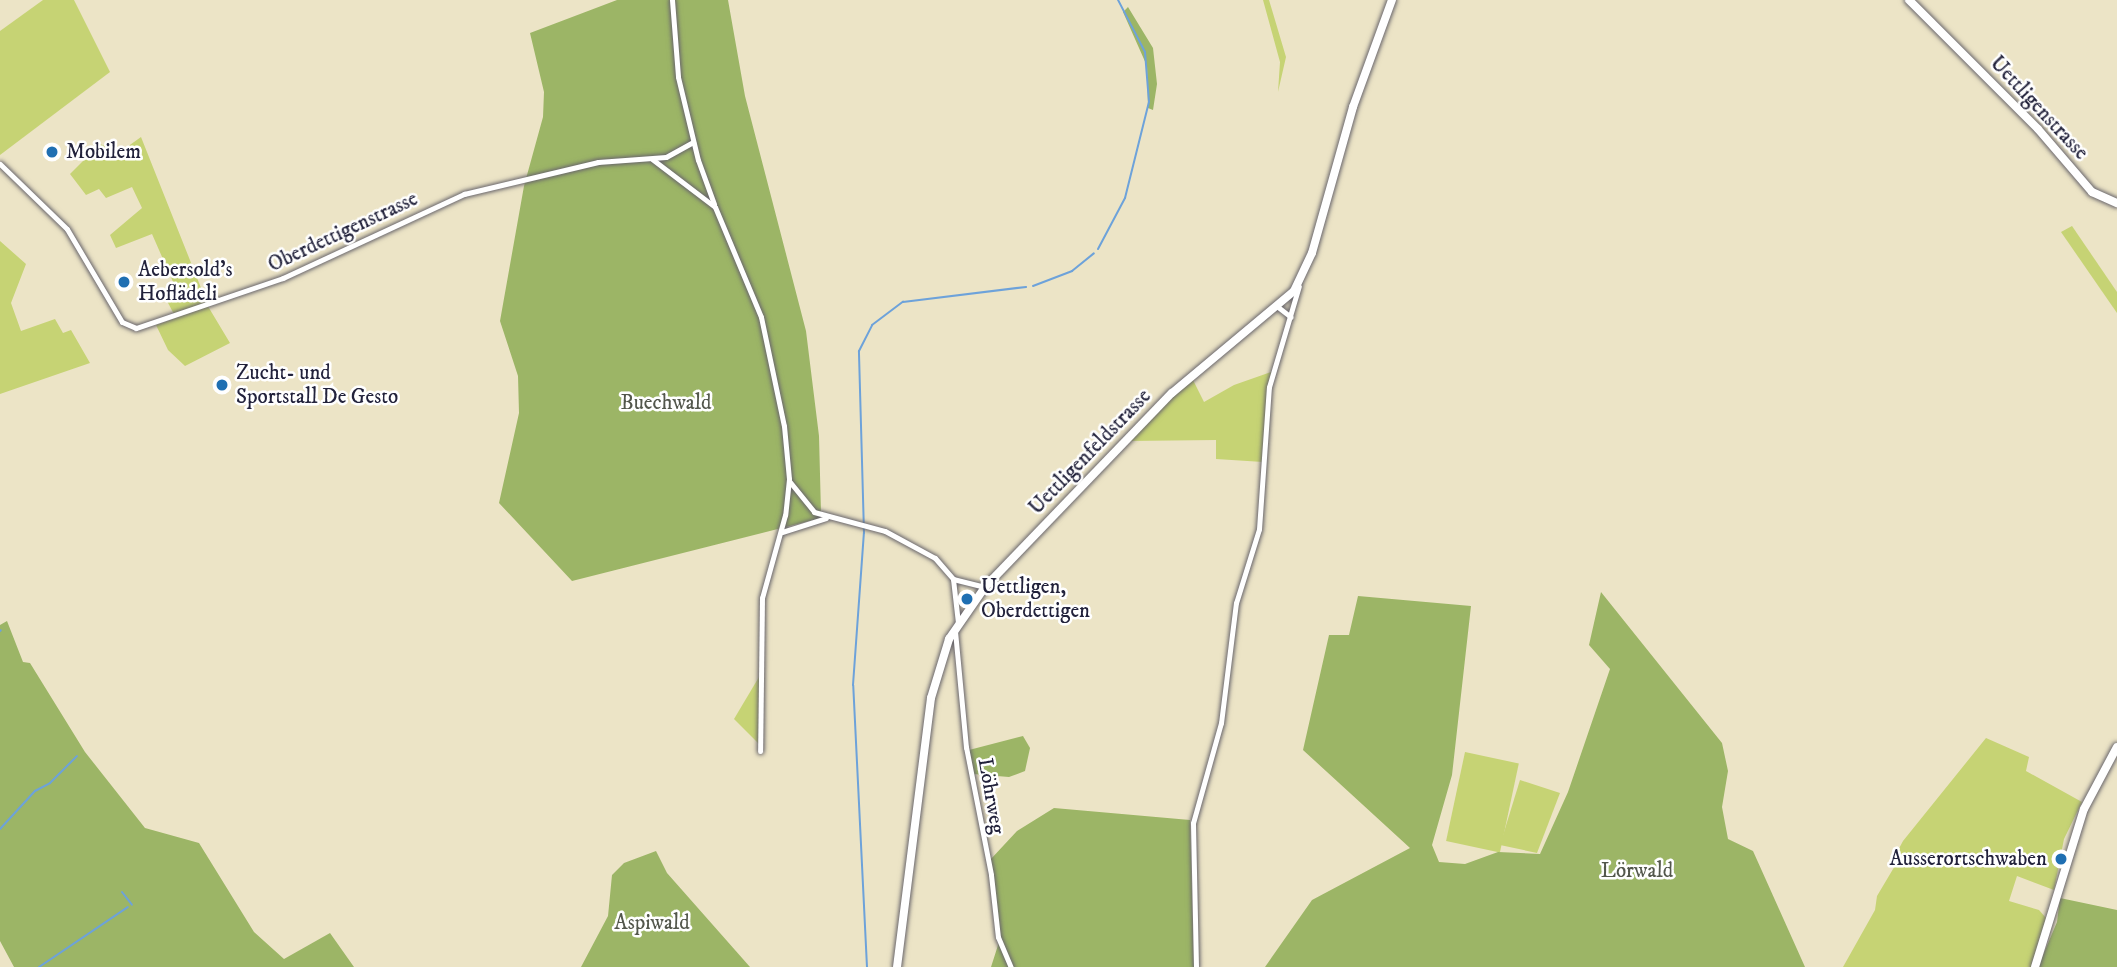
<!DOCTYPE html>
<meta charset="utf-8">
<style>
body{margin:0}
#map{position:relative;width:2117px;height:967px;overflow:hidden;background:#ece4c6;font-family:"IM FELL DW Pica",serif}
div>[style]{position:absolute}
.green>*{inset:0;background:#c6d374;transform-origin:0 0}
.forest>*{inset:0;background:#9cb566}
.stream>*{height:2px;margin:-1px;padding:0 1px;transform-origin:1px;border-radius:1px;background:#6da2da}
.roads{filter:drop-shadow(0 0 2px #69666c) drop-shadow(0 0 2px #69666c)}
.street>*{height:5px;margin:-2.5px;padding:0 2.5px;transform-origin:2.5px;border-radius:2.5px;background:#fff}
.secondary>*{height:8px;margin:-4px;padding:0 4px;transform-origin:4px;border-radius:4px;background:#fff}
.dots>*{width:19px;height:19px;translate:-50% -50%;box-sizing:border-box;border:4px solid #fff;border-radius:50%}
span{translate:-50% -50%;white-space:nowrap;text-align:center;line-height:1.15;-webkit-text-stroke:5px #fff;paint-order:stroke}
.street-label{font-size:21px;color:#22223b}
.poi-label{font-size:21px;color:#22223b}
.left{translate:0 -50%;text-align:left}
.right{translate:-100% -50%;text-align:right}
.park-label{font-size:21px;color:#53574c}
</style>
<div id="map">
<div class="green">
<div style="clip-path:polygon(43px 0,74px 0,110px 72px,0 155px,0 31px)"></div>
<div style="clip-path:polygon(1263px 0,1269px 0,1286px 57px,1278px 92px,1280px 62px)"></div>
<div style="clip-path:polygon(141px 137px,209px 308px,230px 343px,185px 366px,168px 350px,156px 325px,176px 318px,167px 301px,177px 291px,152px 234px,116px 248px,110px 235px,142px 208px,132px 187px,106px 198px,99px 189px,86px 195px,70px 174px,100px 144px,120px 152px)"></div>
<div style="clip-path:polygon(2072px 226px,2117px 292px,2117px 313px,2061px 232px)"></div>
<div style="clip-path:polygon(0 241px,26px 264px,11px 303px,21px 331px,55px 319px,63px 333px,71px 330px,90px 363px,0 394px)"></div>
<div style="clip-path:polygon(1271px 372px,1263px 462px,1216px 459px,1216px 440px,1128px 441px,1192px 378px,1204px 402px,1234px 385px)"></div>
<div style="clip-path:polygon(759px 677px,759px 744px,734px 719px)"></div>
<div style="clip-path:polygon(1986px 738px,2029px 757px,2026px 771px,2082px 802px,2064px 839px,2054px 890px,2017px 876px,2009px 901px,2039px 910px,2046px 918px,2031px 967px,1843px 967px,1875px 910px,1877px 896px,1899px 859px,1896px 854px,1903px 841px)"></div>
<div style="left:1465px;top:752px;width:55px;height:91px;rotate:12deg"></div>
<div style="clip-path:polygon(1520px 780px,1560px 793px,1537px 853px,1500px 845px)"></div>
</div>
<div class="forest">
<div style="clip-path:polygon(617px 0,728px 0,745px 96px,806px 331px,819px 436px,821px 513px,821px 518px,572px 581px,499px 503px,519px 413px,518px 376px,500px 321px,524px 186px,543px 117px,544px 92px,530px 33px)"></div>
<div style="clip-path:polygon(1128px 7px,1153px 48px,1157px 84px,1153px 110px,1148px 108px,1147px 66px,1123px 12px)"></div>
<div style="clip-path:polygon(1601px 592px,1722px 743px,1728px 771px,1722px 807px,1728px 839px,1753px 851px,1805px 967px,1265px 967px,1312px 900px,1410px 848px,1303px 750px,1329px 635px,1349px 635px,1358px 596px,1471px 606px,1452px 775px,1432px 845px,1439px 862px,1465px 864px,1498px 852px,1540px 854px,1568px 792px,1610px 669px,1589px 645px)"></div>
<div style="clip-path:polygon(7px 621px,23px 662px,30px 663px,85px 752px,145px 828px,199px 843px,254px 932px,284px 959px,330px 933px,354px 967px,14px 967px,0 941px,0 625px)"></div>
<div style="clip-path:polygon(1023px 736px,1030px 748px,1025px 771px,1009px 777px,973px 774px,969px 750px)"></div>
<div style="clip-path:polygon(1054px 808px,1190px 820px,1194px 967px,991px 967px,1000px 939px,990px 860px,1017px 831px)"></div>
<div style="clip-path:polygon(656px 851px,667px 873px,750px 967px,581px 967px,608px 916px,612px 875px,624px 863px)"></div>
<div style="clip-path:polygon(2060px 898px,2117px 910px,2117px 967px,2038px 967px,2057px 922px)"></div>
</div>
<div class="stream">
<div style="left:1098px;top:249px;width:58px;rotate:-62.1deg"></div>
<div style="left:1125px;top:198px;width:99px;rotate:-76deg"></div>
<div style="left:1149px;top:102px;width:50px;rotate:-94.6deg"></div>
<div style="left:1145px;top:52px;width:59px;rotate:-117.4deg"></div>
<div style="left:1033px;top:286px;width:42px;rotate:-21deg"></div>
<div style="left:1072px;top:271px;width:28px;rotate:-39deg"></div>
<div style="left:0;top:631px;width:1px;rotate:-45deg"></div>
<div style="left:0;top:829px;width:52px;rotate:-47.4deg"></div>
<div style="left:35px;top:791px;width:17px;rotate:-28deg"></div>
<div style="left:50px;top:783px;width:38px;rotate:-45deg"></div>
<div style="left:122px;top:892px;width:16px;rotate:52deg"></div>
<div style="left:39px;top:967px;width:107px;rotate:-34deg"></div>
<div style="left:867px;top:967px;width:282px;rotate:-92.8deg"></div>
<div style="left:853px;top:685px;width:152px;rotate:-85.9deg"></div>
<div style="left:864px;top:533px;width:182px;rotate:-91.6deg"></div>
<div style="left:859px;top:351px;width:29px;rotate:-63deg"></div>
<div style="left:872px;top:325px;width:39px;rotate:-37deg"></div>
<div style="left:903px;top:302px;width:124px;rotate:-7deg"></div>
</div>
<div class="roads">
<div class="street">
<div style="left:672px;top:0;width:77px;rotate:85.5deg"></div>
<div style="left:678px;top:77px;width:85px;rotate:76.5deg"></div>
<div style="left:698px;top:160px;width:47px;rotate:70deg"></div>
<div style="left:652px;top:159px;width:79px;rotate:37.3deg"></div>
<div style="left:715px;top:207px;width:119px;rotate:67.3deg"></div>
<div style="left:761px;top:317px;width:111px;rotate:78.1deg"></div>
<div style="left:784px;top:426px;width:53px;rotate:84.6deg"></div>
<div style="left:789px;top:479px;width:36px;rotate:96deg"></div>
<div style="left:785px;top:515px;width:86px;rotate:105.5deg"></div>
<div style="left:762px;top:598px;width:153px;rotate:90.7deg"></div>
<div style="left:0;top:164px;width:93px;rotate:44.1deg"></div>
<div style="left:67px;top:229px;width:108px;rotate:59.4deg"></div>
<div style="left:122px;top:322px;width:15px;rotate:23deg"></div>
<div style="left:136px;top:328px;width:155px;rotate:-18.8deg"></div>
<div style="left:283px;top:278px;width:200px;rotate:-24.9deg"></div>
<div style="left:464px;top:194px;width:138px;rotate:-13.4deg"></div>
<div style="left:598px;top:162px;width:68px;rotate:-4.2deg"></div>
<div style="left:666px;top:157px;width:31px;rotate:-29deg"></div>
<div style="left:1278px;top:307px;width:16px;rotate:38deg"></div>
<div style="left:790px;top:482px;width:38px;rotate:51deg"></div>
<div style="left:814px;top:512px;width:73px;rotate:15deg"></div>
<div style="left:885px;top:531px;width:57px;rotate:28.4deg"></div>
<div style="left:935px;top:558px;width:28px;rotate:49deg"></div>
<div style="left:953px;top:579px;width:44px;rotate:83.5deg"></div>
<div style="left:782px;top:532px;width:46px;rotate:-17.7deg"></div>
<div style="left:953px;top:579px;width:33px;rotate:14deg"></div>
<div style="left:955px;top:631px;width:117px;rotate:84.6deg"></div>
<div style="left:966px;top:747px;width:130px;rotate:78.9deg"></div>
<div style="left:991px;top:875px;width:62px;rotate:83.6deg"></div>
<div style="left:998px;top:937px;width:33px;rotate:67deg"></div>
<div style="left:1196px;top:967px;width:144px;rotate:-91.2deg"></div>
<div style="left:1193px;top:823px;width:104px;rotate:-74.4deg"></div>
<div style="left:1221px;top:723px;width:121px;rotate:-82.9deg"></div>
<div style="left:1236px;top:603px;width:77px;rotate:-72.7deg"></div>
<div style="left:1259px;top:529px;width:142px;rotate:-86deg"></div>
<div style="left:1269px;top:387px;width:105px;rotate:-73.5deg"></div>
</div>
<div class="secondary">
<div style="left:1909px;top:0;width:182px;rotate:45deg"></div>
<div style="left:2038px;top:129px;width:83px;rotate:49.4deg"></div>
<div style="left:2092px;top:192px;width:27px;rotate:24deg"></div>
<div style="left:897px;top:967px;width:271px;rotate:-82.8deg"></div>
<div style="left:931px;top:698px;width:62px;rotate:-73deg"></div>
<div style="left:949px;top:639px;width:63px;rotate:-55.3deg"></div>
<div style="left:985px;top:587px;width:269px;rotate:-46.1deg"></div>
<div style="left:1172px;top:393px;width:159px;rotate:-39.9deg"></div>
<div style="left:1294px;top:291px;width:42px;rotate:-64.7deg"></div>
<div style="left:1312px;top:253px;width:152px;rotate:-74.3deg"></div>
<div style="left:1353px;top:107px;width:114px;rotate:-70deg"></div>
<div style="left:2035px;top:967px;width:165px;rotate:-72.8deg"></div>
<div style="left:2084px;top:809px;width:70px;rotate:-62deg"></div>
</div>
</div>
<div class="dots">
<div style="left:52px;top:152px;background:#1f6fb2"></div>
<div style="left:124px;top:282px;background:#1f6fb2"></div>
<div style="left:222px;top:385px;background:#1f6fb2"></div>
<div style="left:967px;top:599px;background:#1f6fb2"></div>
<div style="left:2061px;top:859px;background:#1f6fb2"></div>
</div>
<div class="street-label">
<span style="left:2039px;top:108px;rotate:47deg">Uettligenstrasse</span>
<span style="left:343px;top:232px;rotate:-25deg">Oberdettigenstrasse</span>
<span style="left:1090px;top:452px;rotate:-46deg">Uettligenfeldstrasse</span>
<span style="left:991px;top:796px;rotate:80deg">Löhrweg</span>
</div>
<div class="poi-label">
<span class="left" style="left:66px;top:152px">Mobilem</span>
<span class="left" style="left:138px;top:282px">Aebersold's<br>Hoflädeli</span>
<span class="left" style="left:236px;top:385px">Zucht- und<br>Sportstall De Gesto</span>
<span class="left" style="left:981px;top:599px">Uettligen,<br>Oberdettigen</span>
<span class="right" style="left:2047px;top:859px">Ausserortschwaben</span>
</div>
<div class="park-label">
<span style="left:666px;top:403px">Buechwald</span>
<span style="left:1637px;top:871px">Lörwald</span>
<span style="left:652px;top:923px">Aspiwald</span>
</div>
</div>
